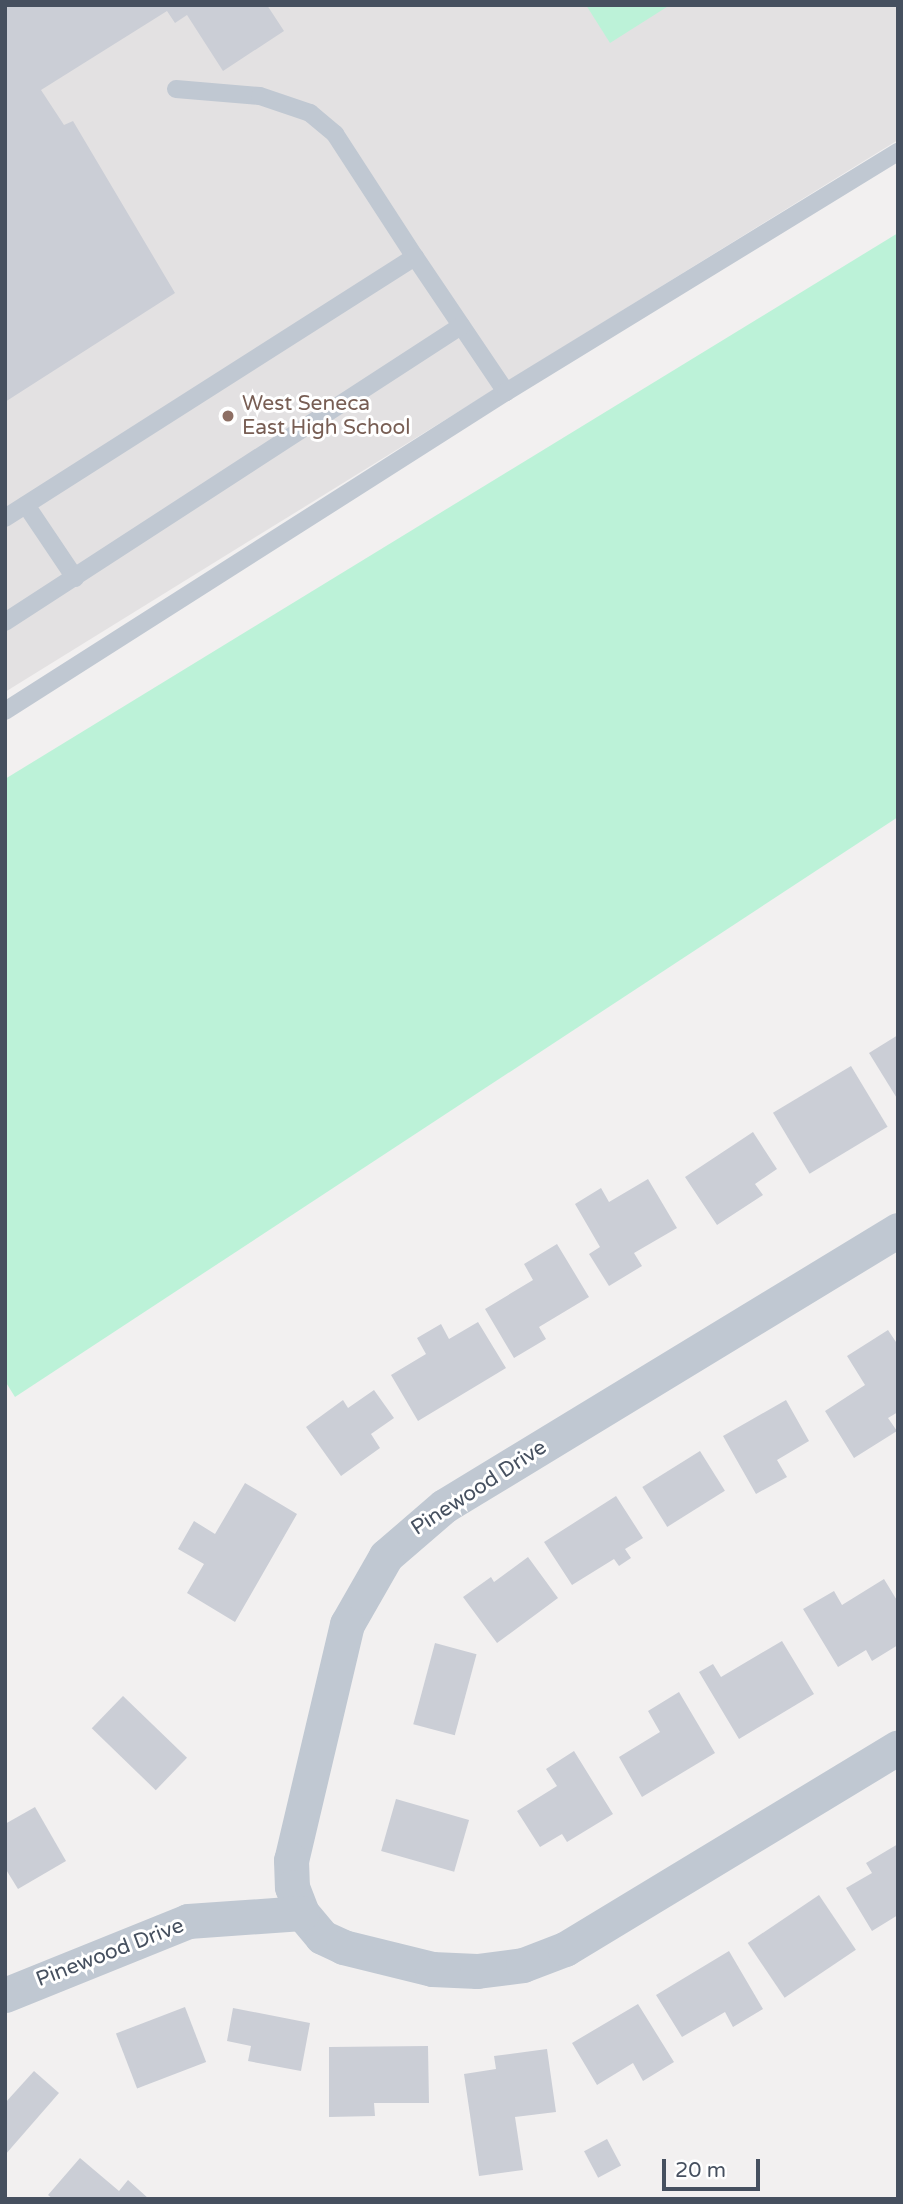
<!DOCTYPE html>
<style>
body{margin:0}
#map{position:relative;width:903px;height:2204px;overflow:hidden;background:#f2f0f0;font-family:"Varela Round",sans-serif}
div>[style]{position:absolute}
.education>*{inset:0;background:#e3e1e2}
.green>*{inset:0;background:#bcf2d8}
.building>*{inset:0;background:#cbced6;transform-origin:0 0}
.service>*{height:18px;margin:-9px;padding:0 9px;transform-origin:9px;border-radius:9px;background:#c0c8d2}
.minor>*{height:35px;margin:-17.5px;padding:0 17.5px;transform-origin:17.5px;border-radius:17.5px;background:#c0c8d2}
.dots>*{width:19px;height:19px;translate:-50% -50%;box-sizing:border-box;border:4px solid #fff;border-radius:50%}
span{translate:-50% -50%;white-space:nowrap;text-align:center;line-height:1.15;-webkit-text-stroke:6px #fff;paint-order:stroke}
.education-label{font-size:21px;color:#785e54}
.left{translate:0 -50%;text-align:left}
.street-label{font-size:21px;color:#46505f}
.frame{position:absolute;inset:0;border:7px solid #46505f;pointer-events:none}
.scale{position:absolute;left:662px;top:2159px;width:98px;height:32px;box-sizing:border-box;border:4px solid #46505f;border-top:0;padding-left:9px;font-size:21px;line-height:24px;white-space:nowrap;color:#46505f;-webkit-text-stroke:5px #fff;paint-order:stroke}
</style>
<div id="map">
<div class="education">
<div style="clip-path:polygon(5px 5px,898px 5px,898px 140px,5px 692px)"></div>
</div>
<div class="green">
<div style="clip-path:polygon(586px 5px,670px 5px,610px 43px)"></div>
<div style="clip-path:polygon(898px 233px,898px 817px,15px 1397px,5px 1381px,5px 779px)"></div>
</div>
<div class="building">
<div style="clip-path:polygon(5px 5px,267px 5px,284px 31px,223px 71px,187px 15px,175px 23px,167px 11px,41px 90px,64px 125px,73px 121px,175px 293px,5px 402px)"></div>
<div style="clip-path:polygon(898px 1035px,898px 1100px,869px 1053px)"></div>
<div style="left:851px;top:1066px;width:71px;height:91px;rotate:59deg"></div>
<div style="clip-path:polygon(753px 1132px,777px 1169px,755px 1184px,763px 1195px,717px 1225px,685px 1177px)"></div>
<div style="clip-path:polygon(648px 1179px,677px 1228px,634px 1253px,642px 1266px,609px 1286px,589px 1254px,600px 1247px,575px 1204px,601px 1188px,609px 1202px)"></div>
<div style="clip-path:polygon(557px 1244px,589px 1297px,539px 1327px,546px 1339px,514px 1358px,485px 1309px,533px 1280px,524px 1264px)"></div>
<div style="clip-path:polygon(478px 1322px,506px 1368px,418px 1421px,391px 1375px,426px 1354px,417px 1338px,441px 1324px,449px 1339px)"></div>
<div style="clip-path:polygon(888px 1330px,898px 1345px,898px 1412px,888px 1418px,897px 1431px,854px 1458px,825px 1411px,865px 1385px,847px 1356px)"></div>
<div style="clip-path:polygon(374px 1390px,394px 1418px,371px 1434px,380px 1448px,341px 1476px,306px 1427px,343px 1400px,348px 1408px)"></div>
<div style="clip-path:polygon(786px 1400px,809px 1441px,777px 1460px,787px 1477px,756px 1494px,723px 1436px)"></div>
<div style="left:700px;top:1451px;width:47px;height:68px;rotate:58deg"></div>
<div style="clip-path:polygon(245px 1483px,297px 1514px,235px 1622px,187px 1593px,204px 1564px,178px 1549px,194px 1521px,215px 1534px)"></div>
<div style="clip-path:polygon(616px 1496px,643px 1538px,625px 1549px,631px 1558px,619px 1566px,614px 1559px,572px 1585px,544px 1542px)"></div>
<div style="clip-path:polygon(528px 1557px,558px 1598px,497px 1643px,463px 1597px,491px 1577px,494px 1582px)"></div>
<div style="clip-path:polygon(884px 1579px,898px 1602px,898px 1645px,872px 1661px,866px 1650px,838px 1667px,803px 1609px,834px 1591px,842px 1605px)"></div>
<div style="clip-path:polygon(782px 1641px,814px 1694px,739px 1739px,699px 1672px,713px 1664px,721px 1677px)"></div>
<div style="left:435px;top:1643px;width:43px;height:84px;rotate:15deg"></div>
<div style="clip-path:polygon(679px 1692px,715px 1753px,642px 1797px,619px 1757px,660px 1732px,648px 1711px)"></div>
<div style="left:123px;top:1696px;width:89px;height:45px;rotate:44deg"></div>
<div style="clip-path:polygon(574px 1751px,613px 1814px,567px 1842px,562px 1834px,540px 1847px,517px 1811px,557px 1786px,546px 1769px)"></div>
<div style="left:396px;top:1799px;width:76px;height:54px;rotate:16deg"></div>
<div style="clip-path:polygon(35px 1807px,66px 1861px,18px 1889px,5px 1868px,5px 1824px)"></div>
<div style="clip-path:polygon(898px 1844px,898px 1915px,872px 1931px,846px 1888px,872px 1873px,866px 1863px)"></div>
<div style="left:819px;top:1895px;width:66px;height:86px;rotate:56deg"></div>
<div style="clip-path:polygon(729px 1951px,763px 2009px,733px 2027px,725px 2012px,682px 2037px,656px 1995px)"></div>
<div style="clip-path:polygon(638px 2004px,674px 2062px,643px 2081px,633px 2063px,597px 2085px,572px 2043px)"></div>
<div style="left:185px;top:2007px;width:59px;height:74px;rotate:69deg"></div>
<div style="clip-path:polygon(233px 2008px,310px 2023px,301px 2071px,248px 2061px,251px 2046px,227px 2041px)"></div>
<div style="clip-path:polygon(428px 2046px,429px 2103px,374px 2103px,375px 2116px,329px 2117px,329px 2047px)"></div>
<div style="clip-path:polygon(547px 2049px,556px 2112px,515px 2117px,523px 2170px,479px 2176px,464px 2074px,496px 2069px,494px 2056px)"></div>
<div style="clip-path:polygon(34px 2071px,59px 2093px,5px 2155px,5px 2103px)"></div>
<div style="left:607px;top:2139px;width:30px;height:26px;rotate:62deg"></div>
<div style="clip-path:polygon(80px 2158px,119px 2191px,128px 2180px,149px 2199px,53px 2199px,48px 2195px)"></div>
</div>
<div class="service">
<div style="left:176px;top:89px;width:84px;rotate:4.8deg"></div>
<div style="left:260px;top:96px;width:53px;rotate:18.8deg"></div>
<div style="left:310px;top:113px;width:33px;rotate:40deg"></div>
<div style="left:335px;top:134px;width:147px;rotate:57deg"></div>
<div style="left:26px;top:505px;width:88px;rotate:56.1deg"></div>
<div style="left:5px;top:518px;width:486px;rotate:-32.5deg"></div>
<div style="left:415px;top:257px;width:163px;rotate:56deg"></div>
<div style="left:5px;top:622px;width:544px;rotate:-32.99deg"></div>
<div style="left:5px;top:711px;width:594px;rotate:-32.49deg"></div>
<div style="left:506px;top:392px;width:460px;rotate:-31.5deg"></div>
</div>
<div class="minor">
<div style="left:898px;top:1230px;width:531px;rotate:148.7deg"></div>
<div style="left:444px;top:1506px;width:77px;rotate:139.2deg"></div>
<div style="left:386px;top:1556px;width:78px;rotate:119.8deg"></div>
<div style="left:347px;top:1624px;width:243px;rotate:103.3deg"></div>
<div style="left:291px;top:1860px;width:27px;rotate:88deg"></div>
<div style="left:292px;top:1887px;width:28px;rotate:69deg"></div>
<div style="left:302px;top:1913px;width:31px;rotate:50deg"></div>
<div style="left:322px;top:1937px;width:23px;rotate:25deg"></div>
<div style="left:343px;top:1947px;width:92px;rotate:13.9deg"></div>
<div style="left:432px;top:1969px;width:45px;rotate:2.5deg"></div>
<div style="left:477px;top:1971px;width:46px;rotate:-7.4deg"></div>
<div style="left:523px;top:1965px;width:45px;rotate:-20.9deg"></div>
<div style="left:565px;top:1949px;width:389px;rotate:-31.2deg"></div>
<div style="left:5px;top:1995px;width:197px;rotate:-22deg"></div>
<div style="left:188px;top:1921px;width:114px;rotate:-4deg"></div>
</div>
<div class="dots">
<div style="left:228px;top:416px;background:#8d6e63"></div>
</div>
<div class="education-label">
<span class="left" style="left:242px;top:416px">West Seneca<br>East High School</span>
</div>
<div class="street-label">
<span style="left:479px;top:1488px;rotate:-33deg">Pinewood Drive</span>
<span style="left:110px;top:1953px;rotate:-21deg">Pinewood Drive</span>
</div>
<div class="frame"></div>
<div class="scale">20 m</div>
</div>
